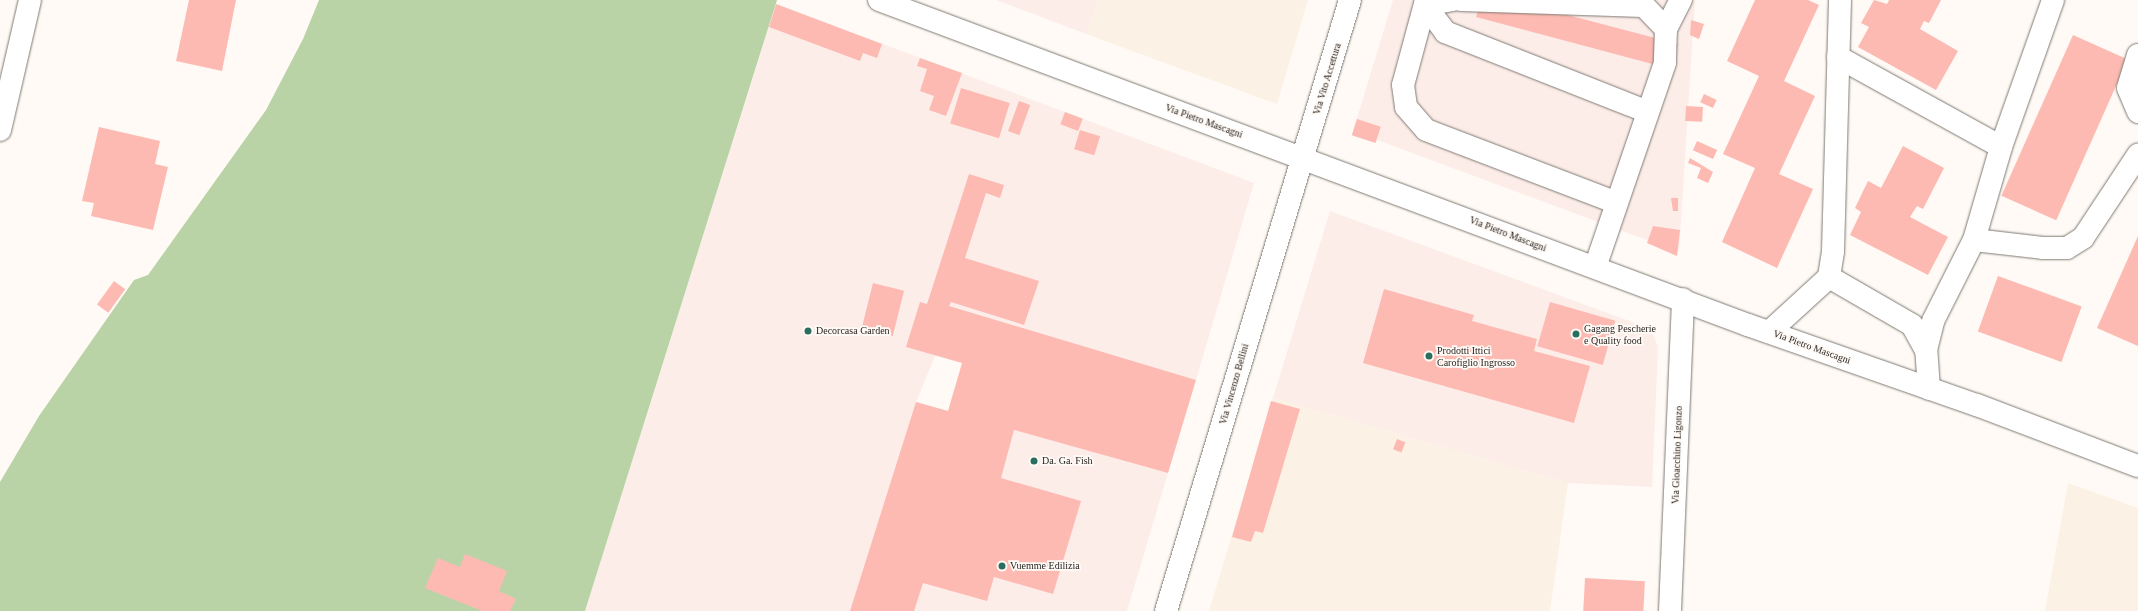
<!DOCTYPE html>
<style>
body{margin:0}
#map{position:relative;width:2138px;height:611px;overflow:hidden;background:#fffaf5;font-family:Georgia,serif}
div>[style]{position:absolute}
.commercial>*{inset:0;background:#fdede9}
.built>*{inset:0;background:#fcf1e5}
.green>*{inset:0;background:#b9d3a7}
.building>*{inset:0;background:#fdbab2;transform-origin:0 0}
.roads{filter:drop-shadow(0 0 1px #7e7973) drop-shadow(0 0 1px #7e7973)}
.minor>*{height:22px;margin:-11px;padding:0 11px;transform-origin:11px;border-radius:11px;background:#fff}
.major>*{height:22px;margin:-11px;padding:0 11px;transform-origin:11px;border-radius:11px;background:#fff}
.dots>*{width:11px;height:11px;translate:-50% -50%;box-sizing:border-box;border:2px solid #fffaf5;border-radius:50%}
span{translate:-50% -50%;white-space:nowrap;text-align:center;line-height:1.15;-webkit-text-stroke:3.5px #fffaf5;paint-order:stroke}
.street-label{font-size:10px;color:#201d1b}
.poi-label{font-size:10px;color:#201d1b}
.left{translate:0 -50%;text-align:left}
</style>
<div id="map">
<div class="commercial">
<div style="clip-path:polygon(996px 0,1099px 0,1086px 34px)"></div>
<div style="clip-path:polygon(1393px 0,1695px 0,1679px 252px,1353px 131px)"></div>
<div style="clip-path:polygon(776px 4px,1254px 183px,1196px 380px,950px 307px,935px 356px,916px 402px,1168px 473px,1127px 611px,585px 611px)"></div>
<div style="clip-path:polygon(1330px 211px,1651px 329px,1658px 347px,1652px 487px,1568px 483px,1273px 398px)"></div>
</div>
<div class="built">
<div style="clip-path:polygon(1099px 0,1308px 0,1277px 104px,1086px 34px)"></div>
<div style="clip-path:polygon(1273px 398px,1568px 483px,1550px 611px,1209px 611px)"></div>
<div style="clip-path:polygon(2068px 483px,2138px 508px,2138px 611px,2045px 611px)"></div>
</div>
<div class="green">
<div style="clip-path:polygon(319px 0,777px 0,585px 611px,0 611px,0 482px,39px 416px,134px 280px,148px 275px,266px 110px,303px 39px)"></div>
</div>
<div class="building">
<div style="clip-path:polygon(189px 0,236px 0,222px 71px,176px 61px)"></div>
<div style="clip-path:polygon(1481px 0,1511px 0,1678px 44px,1671px 69px,1476px 17px)"></div>
<div style="clip-path:polygon(1755px 0,1808px 0,1819px 5px,1784px 81px,1815px 96px,1779px 174px,1813px 189px,1777px 268px,1722px 242px,1755px 168px,1723px 154px,1759px 76px,1727px 61px)"></div>
<div style="clip-path:polygon(1874px 0,1887px 4px,1889px 0,1941px 0,1929px 23px,1924px 21px,1920px 29px,1958px 51px,1936px 90px,1858px 47px,1869px 27px,1861px 23px)"></div>
<div style="clip-path:polygon(776px 4px,882px 44px,877px 58px,863px 53px,860px 61px,769px 27px)"></div>
<div style="clip-path:polygon(1691px 20px,1704px 24px,1699px 39px,1690px 35px)"></div>
<div style="left:2073px;top:35px;width:60px;height:176px;rotate:24deg"></div>
<div style="clip-path:polygon(920px 58px,962px 73px,946px 116px,929px 110px,934px 96px,920px 91px,927px 69px,917px 66px)"></div>
<div style="left:961px;top:88px;width:51px;height:37px;rotate:17deg"></div>
<div style="left:1704px;top:94px;width:14px;height:9px;rotate:25deg"></div>
<div style="left:1019px;top:101px;width:12px;height:32px;rotate:20deg"></div>
<div style="left:1686px;top:106px;width:17px;height:15px;rotate:3deg"></div>
<div style="left:1065px;top:112px;width:19px;height:13px;rotate:21deg"></div>
<div style="left:1357px;top:119px;width:25px;height:17px;rotate:18deg"></div>
<div style="clip-path:polygon(99px 127px,160px 141px,155px 164px,168px 167px,153px 230px,91px 216px,94px 203px,82px 201px)"></div>
<div style="left:1080px;top:130px;width:21px;height:20px;rotate:17deg"></div>
<div style="left:1697px;top:141px;width:22px;height:10px;rotate:24deg"></div>
<div style="clip-path:polygon(1903px 146px,1944px 168px,1923px 209px,1917px 206px,1910px 217px,1948px 237px,1928px 275px,1850px 235px,1861px 212px,1855px 208px,1868px 181px,1881px 188px)"></div>
<div style="clip-path:polygon(1690px 158px,1713px 172px,1708px 183px,1697px 178px,1701px 168px,1688px 163px)"></div>
<div style="clip-path:polygon(969px 174px,1004px 185px,1000px 198px,986px 193px,965px 258px,1039px 281px,1024px 325px,951px 302px,949px 306px,1196px 380px,1168px 473px,1014px 430px,1001px 478px,1081px 501px,1053px 594px,994px 577px,987px 601px,923px 583px,914px 611px,850px 611px,916px 402px,948px 411px,962px 363px,906px 347px,920px 302px,927px 304px)"></div>
<div style="clip-path:polygon(1671px 198px,1678px 198px,1678px 211px,1673px 211px)"></div>
<div style="clip-path:polygon(1653px 226px,1680px 230px,1677px 256px,1647px 243px)"></div>
<div style="clip-path:polygon(2138px 236px,2138px 346px,2097px 328px)"></div>
<div style="left:1998px;top:276px;width:89px;height:59px;rotate:20deg"></div>
<div style="left:114px;top:281px;width:14px;height:29px;rotate:36deg"></div>
<div style="left:873px;top:283px;width:32px;height:47px;rotate:14deg"></div>
<div style="clip-path:polygon(1384px 289px,1474px 315px,1472px 321px,1537px 339px,1534px 351px,1590px 366px,1574px 423px,1363px 363px)"></div>
<div style="left:1550px;top:302px;width:68px;height:46px;rotate:16deg"></div>
<div style="clip-path:polygon(1271px 401px,1300px 409px,1263px 533px,1255px 531px,1251px 542px,1232px 537px)"></div>
<div style="left:1397px;top:439px;width:9px;height:11px;rotate:21deg"></div>
<div style="clip-path:polygon(465px 554px,507px 571px,499px 591px,516px 599px,510px 611px,482px 611px,425px 588px,438px 558px,460px 567px)"></div>
<div style="left:1585px;top:578px;width:60px;height:33px;rotate:3deg"></div>
</div>
<div class="roads">
<div class="minor">
<div style="left:879px;top:0;width:928px;rotate:20.51deg"></div>
<div style="left:1748px;top:325px;width:243px;rotate:19.3deg"></div>
<div style="left:1977px;top:405px;width:172px;rotate:20.8deg"></div>
<div style="left:1426px;top:0;width:88px;rotate:105.1deg"></div>
<div style="left:1403px;top:85px;width:22px;rotate:82deg"></div>
<div style="left:1406px;top:107px;width:30px;rotate:49deg"></div>
<div style="left:1426px;top:130px;width:204px;rotate:20.9deg"></div>
<div style="left:1453px;top:0;width:28px;rotate:170deg"></div>
<div style="left:1425px;top:5px;width:34px;rotate:53deg"></div>
<div style="left:1445px;top:32px;width:218px;rotate:21.5deg"></div>
<div style="left:1461px;top:0;width:183px;rotate:1.9deg"></div>
<div style="left:1644px;top:6px;width:32px;rotate:46deg"></div>
<div style="left:1666px;top:29px;width:34px;rotate:92deg"></div>
<div style="left:1665px;top:63px;width:216px;rotate:108.9deg"></div>
<div style="left:1666px;top:29px;width:33px;rotate:-63deg"></div>
<div style="left:2138px;top:55px;width:34px;rotate:107deg"></div>
<div style="left:2128px;top:88px;width:26px;rotate:67deg"></div>
<div style="left:1838px;top:57px;width:186px;rotate:28.9deg"></div>
<div style="left:1974px;top:240px;width:69px;rotate:6.6deg"></div>
<div style="left:2043px;top:248px;width:24px"></div>
<div style="left:2067px;top:248px;width:19px;rotate:-32deg"></div>
<div style="left:2083px;top:238px;width:100px;rotate:-56.5deg"></div>
<div style="left:1829px;top:277px;width:96px;rotate:30deg"></div>
<div style="left:1912px;top:325px;width:29px;rotate:61deg"></div>
<div style="left:1769px;top:332px;width:81px;rotate:-42.5deg"></div>
<div style="left:1829px;top:277px;width:26px;rotate:-81deg"></div>
<div style="left:1833px;top:251px;width:251px;rotate:-88.4deg"></div>
<div style="left:1929px;top:389px;width:39px;rotate:-94deg"></div>
<div style="left:1926px;top:350px;width:30px;rotate:-76deg"></div>
<div style="left:1933px;top:321px;width:91px;rotate:-63.2deg"></div>
<div style="left:1974px;top:240px;width:97px;rotate:-73.8deg"></div>
<div style="left:2001px;top:147px;width:156px;rotate:-70.5deg"></div>
<div style="left:1166px;top:611px;width:638px;rotate:-73.24deg"></div>
<div style="left:1670px;top:611px;width:312px;rotate:-87.6deg"></div>
</div>
<div class="major">
<div style="left:0;top:130px;width:133px;rotate:-77deg"></div>
</div>
</div>
<div class="dots">
<div style="left:808px;top:331px;background:#2a6e60"></div>
<div style="left:1576px;top:334px;background:#2a6e60"></div>
<div style="left:1429px;top:356px;background:#2a6e60"></div>
<div style="left:1034px;top:461px;background:#2a6e60"></div>
<div style="left:1002px;top:566px;background:#2a6e60"></div>
</div>
<div class="street-label">
<span style="left:1327px;top:79px;rotate:-73deg">Via Vito Accettura</span>
<span style="left:1204px;top:121px;rotate:20deg">Via Pietro Mascagni</span>
<span style="left:1508px;top:234px;rotate:21deg">Via Pietro Mascagni</span>
<span style="left:1812px;top:347px;rotate:20deg">Via Pietro Mascagni</span>
<span style="left:1234px;top:384px;rotate:-74deg">Via Vincenzo Bellini</span>
<span style="left:1677px;top:455px;rotate:-88deg">Via Gioacchino Ligonzo</span>
</div>
<div class="poi-label">
<span class="left" style="left:1584px;top:334px">Gagang Pescherie<br>e Quality food</span>
<span class="left" style="left:816px;top:331px">Decorcasa Garden</span>
<span class="left" style="left:1437px;top:356px">Prodotti Ittici<br>Carofiglio Ingrosso</span>
<span class="left" style="left:1042px;top:461px">Da. Ga. Fish</span>
<span class="left" style="left:1010px;top:566px">Vuemme Edilizia</span>
</div>
</div>
